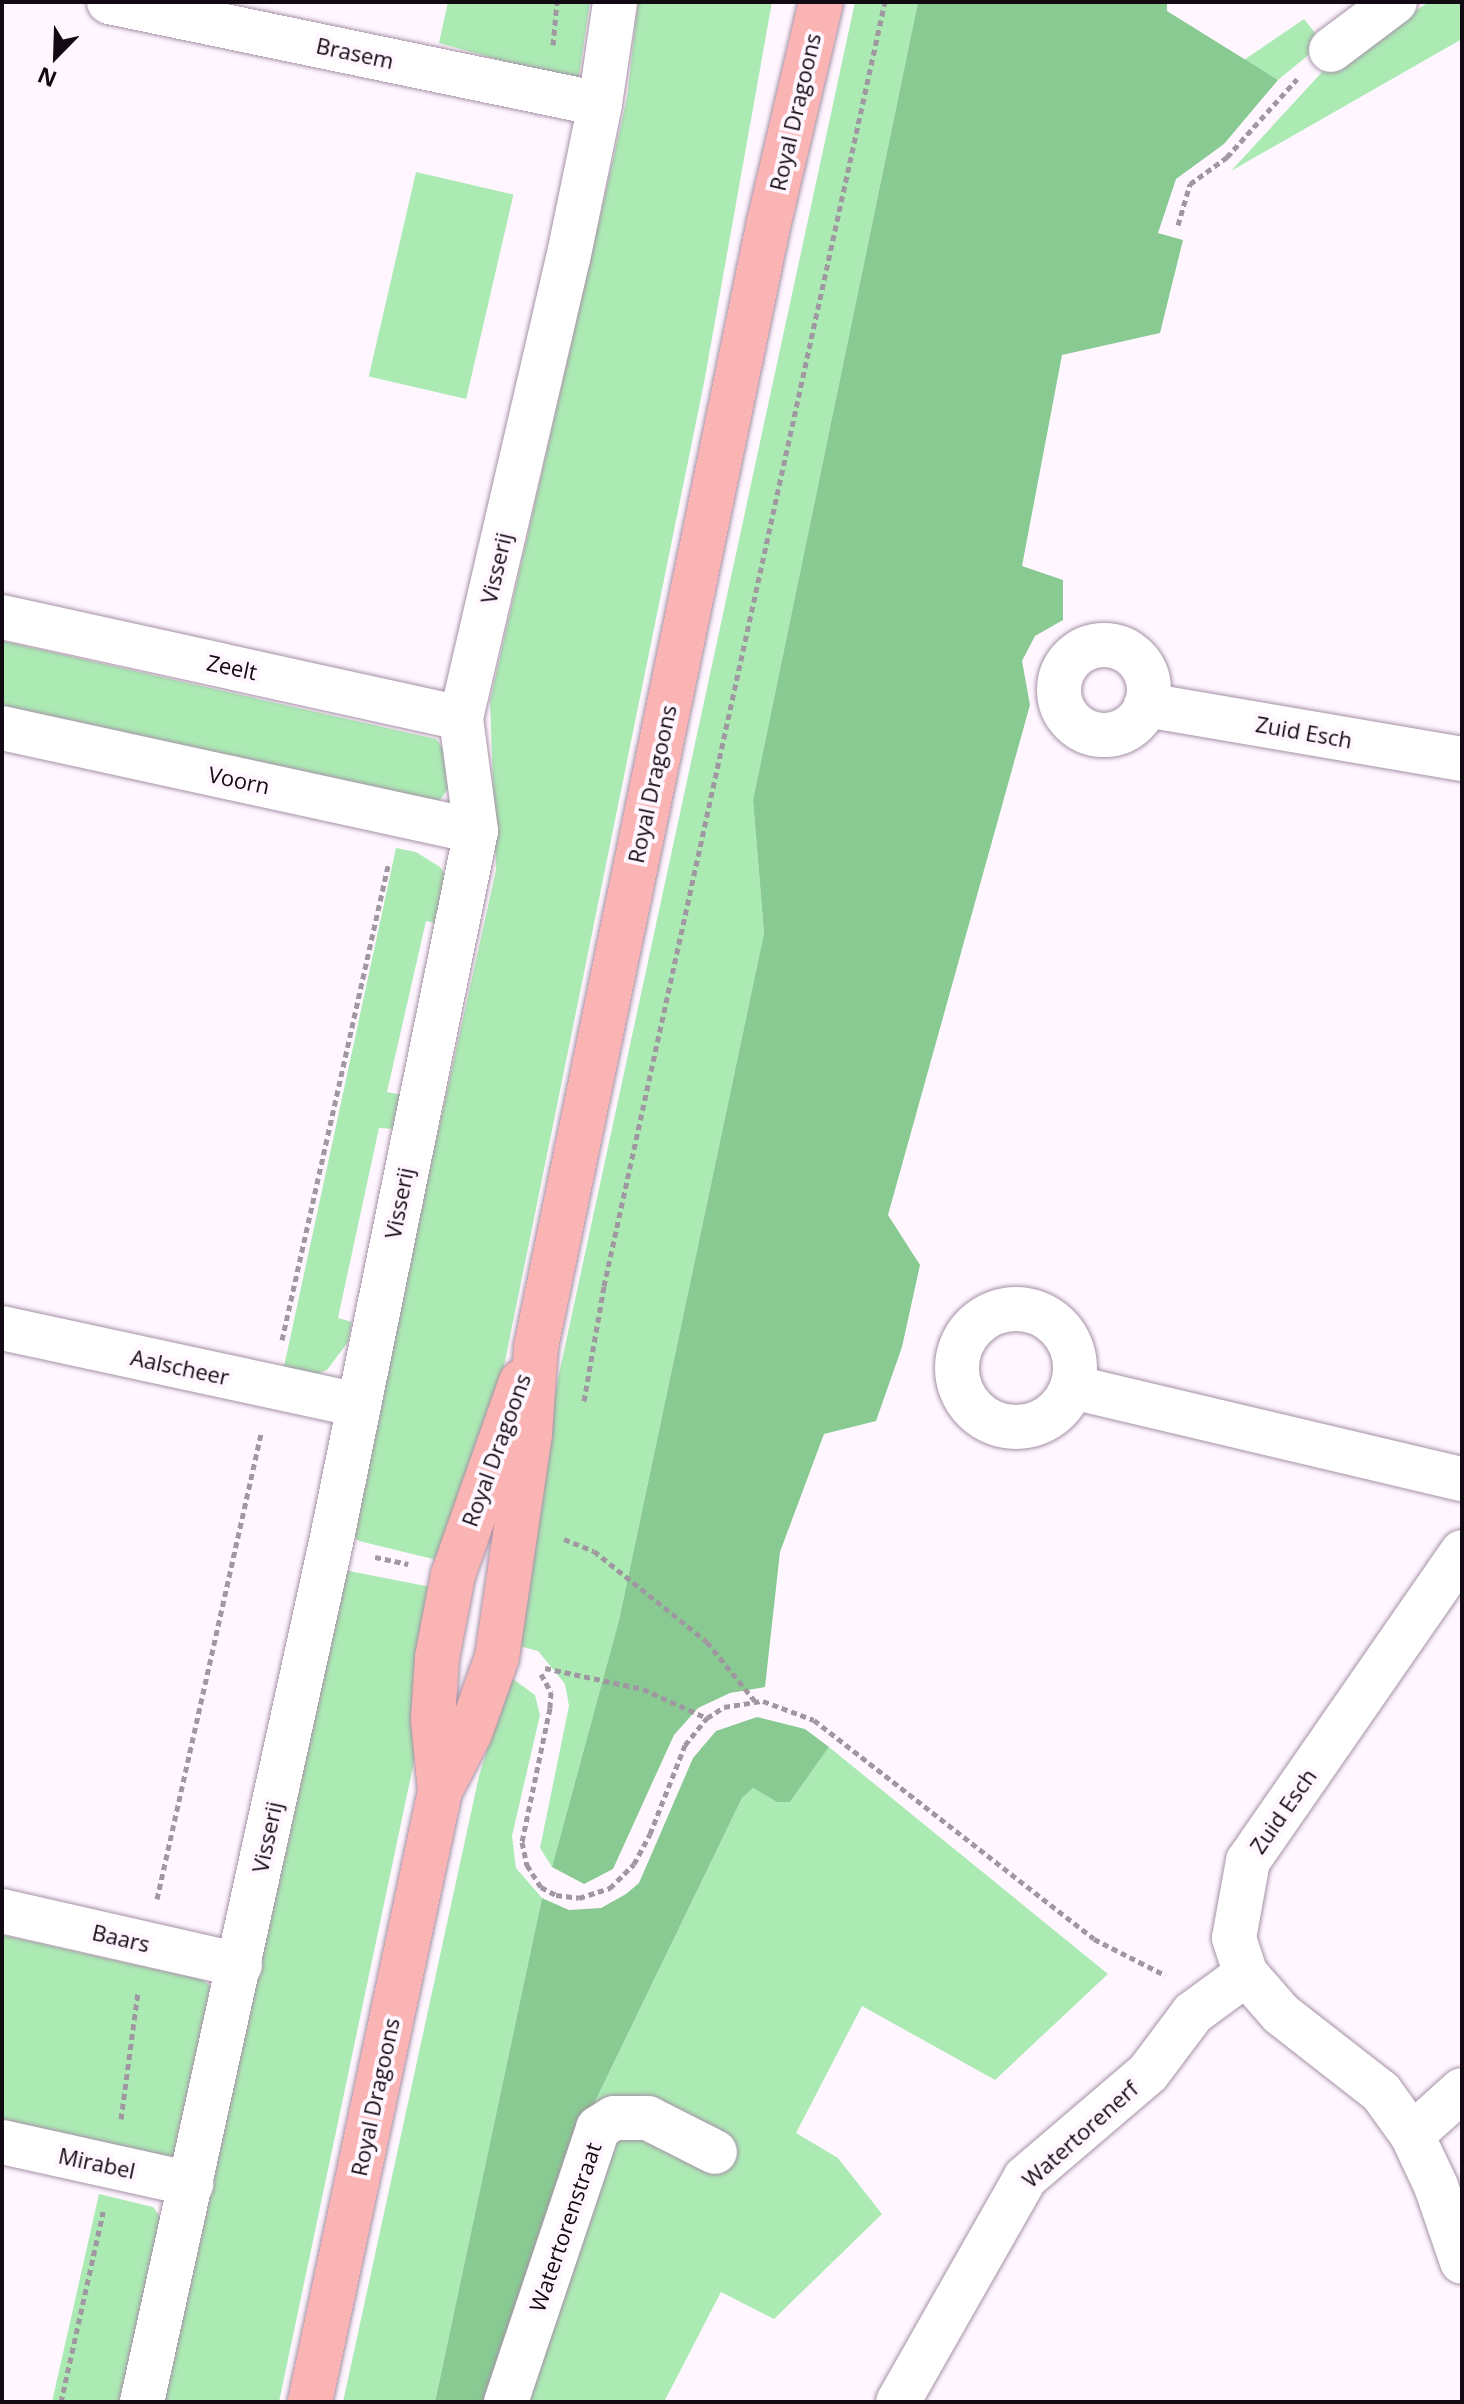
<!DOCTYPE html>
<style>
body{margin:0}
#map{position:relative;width:1464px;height:2404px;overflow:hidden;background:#fff6ff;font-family:"Open Sans",sans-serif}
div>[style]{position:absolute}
.green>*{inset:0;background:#aceab4;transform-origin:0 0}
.forest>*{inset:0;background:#89ca92}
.path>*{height:5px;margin-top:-2.5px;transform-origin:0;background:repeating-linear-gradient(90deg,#a098a1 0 6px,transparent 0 10px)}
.roads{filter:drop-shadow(0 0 2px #a591a6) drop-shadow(0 0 2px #a591a6)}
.minor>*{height:44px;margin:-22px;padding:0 22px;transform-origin:22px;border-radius:22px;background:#fff}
.minor>.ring{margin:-22px;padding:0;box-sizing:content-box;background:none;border:44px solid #fff;border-radius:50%}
.major>*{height:44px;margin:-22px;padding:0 22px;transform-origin:22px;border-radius:22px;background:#fab4b3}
span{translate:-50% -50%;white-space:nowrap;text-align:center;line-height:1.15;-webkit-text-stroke:8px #fff6ff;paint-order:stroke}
.street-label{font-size:22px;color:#110a12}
.frame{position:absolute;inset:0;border:4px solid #110a12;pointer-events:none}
.north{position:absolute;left:16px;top:16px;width:80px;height:80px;-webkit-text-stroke:6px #fff6ff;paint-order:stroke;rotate:203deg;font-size:22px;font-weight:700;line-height:32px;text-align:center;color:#110a12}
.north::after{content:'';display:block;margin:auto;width:28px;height:36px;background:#110a12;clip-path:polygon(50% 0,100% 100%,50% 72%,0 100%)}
</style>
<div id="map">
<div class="green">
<div style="clip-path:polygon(448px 2px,590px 2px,578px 82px,439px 43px)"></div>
<div style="clip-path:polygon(638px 2px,772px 2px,704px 383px,493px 1420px,441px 1561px,359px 1541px,349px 1533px,496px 870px,490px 701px,627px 98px)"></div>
<div style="clip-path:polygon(855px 2px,918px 2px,753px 800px,764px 933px,619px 1620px,552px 1867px,540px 1848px,569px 1706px,565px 1684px,538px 1651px,516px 1645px,545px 1439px)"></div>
<div style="clip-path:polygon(1429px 2px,1462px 2px,1462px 39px,1231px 171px,1323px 71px)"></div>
<div style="clip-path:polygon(1304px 19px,1323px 43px,1278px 80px,1244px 60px)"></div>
<div style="left:416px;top:172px;width:100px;height:210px;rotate:13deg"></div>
<div style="clip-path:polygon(2px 641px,436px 739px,452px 760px,453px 781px,441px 799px,418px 809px,2px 717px)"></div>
<div style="clip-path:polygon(396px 848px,416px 852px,440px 867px,447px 878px,441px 924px,426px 921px,387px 1092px,402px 1095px,395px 1129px,379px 1128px,338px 1318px,352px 1322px,348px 1342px,327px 1370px,309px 1377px,283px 1371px)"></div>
<div style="clip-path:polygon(349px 1571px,436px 1588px,419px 1738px,279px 2402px,158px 2402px,341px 1577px)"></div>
<div style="clip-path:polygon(509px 1676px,535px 1695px,540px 1715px,512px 1836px,516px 1868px,542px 1898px,435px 2402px,343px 2402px,479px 1776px)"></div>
<div style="clip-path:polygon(829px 1747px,1108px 1974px,995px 2080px,862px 2006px,796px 2133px,838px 2158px,882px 2214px,774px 2319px,721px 2292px,664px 2402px,495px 2402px,590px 2112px,742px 1798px,753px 1788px,777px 1802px,790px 1802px)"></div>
<div style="clip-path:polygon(2px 1935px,203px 1980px,215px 1990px,179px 2161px,2px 2127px)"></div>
<div style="clip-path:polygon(99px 2194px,153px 2207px,164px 2222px,127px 2402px,52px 2402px)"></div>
</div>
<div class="forest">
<div style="clip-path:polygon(918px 2px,1167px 2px,1167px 11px,1278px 80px,1224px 144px,1176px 179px,1158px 233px,1183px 240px,1160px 333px,1062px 355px,1022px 566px,1063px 580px,1063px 620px,1035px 636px,1022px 661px,1030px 705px,888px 1215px,920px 1265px,902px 1347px,876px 1421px,824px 1434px,780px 1552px,765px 1687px,730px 1693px,698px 1708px,674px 1735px,613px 1869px,584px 1884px,552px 1867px,619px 1620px,764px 933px,753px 800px)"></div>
<div style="clip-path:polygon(757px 1717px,805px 1729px,829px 1747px,790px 1802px,777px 1802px,753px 1788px,742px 1798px,590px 2112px,495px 2402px,435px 2402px,542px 1898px,569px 1910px,601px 1908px,626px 1894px,639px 1883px,693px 1758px,716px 1731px)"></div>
</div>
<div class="path">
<div style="left:553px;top:45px;width:43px;rotate:-84.7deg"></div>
<div style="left:1178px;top:225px;width:43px;rotate:-73.7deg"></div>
<div style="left:1190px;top:184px;width:46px;rotate:-36.1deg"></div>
<div style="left:1227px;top:157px;width:105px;rotate:-48.1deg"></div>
<div style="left:282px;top:1340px;width:490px;rotate:-77.4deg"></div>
<div style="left:584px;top:1401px;width:117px;rotate:-80.1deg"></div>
<div style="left:604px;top:1286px;width:1314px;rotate:-77.66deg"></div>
<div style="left:564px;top:1539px;width:32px;rotate:22deg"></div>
<div style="left:594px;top:1551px;width:145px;rotate:38.8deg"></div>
<div style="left:707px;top:1642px;width:76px;rotate:50.9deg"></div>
<div style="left:375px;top:1557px;width:34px;rotate:12deg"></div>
<div style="left:545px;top:1668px;width:100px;rotate:12.1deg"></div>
<div style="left:643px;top:1689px;width:70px;rotate:24.4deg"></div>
<div style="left:541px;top:1674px;width:21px;rotate:61deg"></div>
<div style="left:551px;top:1692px;width:16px;rotate:94deg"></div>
<div style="left:550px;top:1708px;width:137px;rotate:101.8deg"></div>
<div style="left:522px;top:1842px;width:24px;rotate:78deg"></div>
<div style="left:527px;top:1865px;width:26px;rotate:58deg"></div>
<div style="left:541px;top:1887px;width:17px;rotate:28deg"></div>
<div style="left:556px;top:1895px;width:23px;rotate:7deg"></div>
<div style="left:579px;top:1898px;width:33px;rotate:-18deg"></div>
<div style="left:610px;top:1888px;width:34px;rotate:-45deg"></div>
<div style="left:634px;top:1864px;width:34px;rotate:-62deg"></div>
<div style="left:650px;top:1834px;width:96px;rotate:-68.5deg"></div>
<div style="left:685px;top:1745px;width:35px;rotate:-51deg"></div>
<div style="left:707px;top:1718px;width:20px;rotate:-33deg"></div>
<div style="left:724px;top:1707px;width:39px;rotate:-9deg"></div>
<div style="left:763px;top:1701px;width:54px;rotate:20.4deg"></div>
<div style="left:814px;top:1720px;width:355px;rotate:38deg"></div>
<div style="left:1094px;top:1939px;width:80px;rotate:26.9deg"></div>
<div style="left:157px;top:1899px;width:478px;rotate:-77.4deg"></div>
<div style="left:121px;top:2119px;width:129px;rotate:-82.4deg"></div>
<div style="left:61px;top:2402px;width:195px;rotate:-77.5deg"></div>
</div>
<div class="roads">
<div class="minor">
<div style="left:109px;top:2px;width:501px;rotate:11.74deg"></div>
<div style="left:1331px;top:50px;width:80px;rotate:-36.9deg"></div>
<div style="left:2px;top:617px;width:470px;rotate:12.4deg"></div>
<div class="ring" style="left:1059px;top:645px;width:46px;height:46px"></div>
<div style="left:1146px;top:705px;width:321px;rotate:9.7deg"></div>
<div style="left:2px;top:728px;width:485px;rotate:12.3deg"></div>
<div class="ring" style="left:957px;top:1309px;width:74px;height:74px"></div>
<div style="left:2px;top:1328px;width:365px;rotate:12.2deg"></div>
<div style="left:1072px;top:1387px;width:401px;rotate:13.3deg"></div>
<div style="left:1462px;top:1552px;width:376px;rotate:124.7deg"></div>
<div style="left:1248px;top:1861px;width:78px;rotate:100.3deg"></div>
<div style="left:1234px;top:1938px;width:38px;rotate:72deg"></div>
<div style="left:1246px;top:1974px;width:53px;rotate:48.8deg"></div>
<div style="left:1281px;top:2014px;width:127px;rotate:38deg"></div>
<div style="left:1381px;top:2092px;width:53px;rotate:54.2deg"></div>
<div style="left:1412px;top:2135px;width:56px;rotate:64.8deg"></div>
<div style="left:1436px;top:2186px;width:80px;rotate:71.1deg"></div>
<div style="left:2px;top:1911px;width:244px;rotate:12.8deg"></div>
<div style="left:1412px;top:2135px;width:67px;rotate:-42deg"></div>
<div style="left:2px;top:2142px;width:194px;rotate:12.5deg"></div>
<div style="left:142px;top:2402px;width:890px;rotate:-77.6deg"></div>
<div style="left:333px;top:1533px;width:716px;rotate:-78.49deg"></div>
<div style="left:476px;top:831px;width:114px;rotate:-97.6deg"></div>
<div style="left:461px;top:718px;width:471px;rotate:-76.9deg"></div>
<div style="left:568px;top:259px;width:158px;rotate:-78.3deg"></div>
<div style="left:600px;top:104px;width:103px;rotate:-81.6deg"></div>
<div style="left:506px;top:2402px;width:289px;rotate:-71.4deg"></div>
<div style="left:598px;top:2128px;width:19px;rotate:-32deg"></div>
<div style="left:614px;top:2118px;width:34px"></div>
<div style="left:648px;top:2118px;width:75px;rotate:26.9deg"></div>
<div style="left:898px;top:2402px;width:257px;rotate:-60.4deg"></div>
<div style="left:1025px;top:2178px;width:162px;rotate:-40.5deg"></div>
<div style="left:1148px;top:2073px;width:75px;rotate:-53.1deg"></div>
<div style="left:1193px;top:2013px;width:66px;rotate:-36.3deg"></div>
</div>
<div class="major">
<div style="left:440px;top:1791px;width:72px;rotate:-95.6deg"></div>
<div style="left:433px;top:1719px;width:61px;rotate:-86.2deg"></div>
<div style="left:437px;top:1658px;width:85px;rotate:-79.1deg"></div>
<div style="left:453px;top:1575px;width:205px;rotate:-70.6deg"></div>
<div style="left:310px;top:2402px;width:625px;rotate:-77.99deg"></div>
<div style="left:440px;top:1791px;width:65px;rotate:-62.7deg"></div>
<div style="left:470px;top:1733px;width:81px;rotate:-70.4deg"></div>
<div style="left:497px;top:1657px;width:225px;rotate:-81.6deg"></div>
<div style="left:530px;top:1434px;width:87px;rotate:-86.1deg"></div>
<div style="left:536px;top:1347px;width:1149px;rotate:-78.3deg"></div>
<div style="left:769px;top:222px;width:226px;rotate:-76.7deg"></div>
</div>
</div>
<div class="street-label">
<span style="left:355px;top:53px;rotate:12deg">Brasem</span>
<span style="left:795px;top:112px;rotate:-77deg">Royal Dragoons</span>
<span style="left:496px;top:568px;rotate:-77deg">Visserij</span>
<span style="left:232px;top:667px;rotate:12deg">Zeelt</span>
<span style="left:1304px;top:732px;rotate:10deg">Zuid Esch</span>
<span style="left:239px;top:780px;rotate:12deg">Voorn</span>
<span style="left:652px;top:784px;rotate:-78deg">Royal Dragoons</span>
<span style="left:399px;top:1203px;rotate:-79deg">Visserij</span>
<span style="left:180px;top:1367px;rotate:12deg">Aalscheer</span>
<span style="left:496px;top:1450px;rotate:-70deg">Royal Dragoons</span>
<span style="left:1283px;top:1811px;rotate:-55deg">Zuid Esch</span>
<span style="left:267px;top:1837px;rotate:-78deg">Visserij</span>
<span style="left:121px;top:1938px;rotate:13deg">Baars</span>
<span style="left:375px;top:2097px;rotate:-78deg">Royal Dragoons</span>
<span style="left:1080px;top:2134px;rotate:-42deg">Watertorenerf</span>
<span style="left:97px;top:2163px;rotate:12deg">Mirabel</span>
<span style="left:565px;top:2227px;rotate:-71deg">Watertorenstraat</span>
</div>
<div class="frame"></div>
<div class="north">N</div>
</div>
